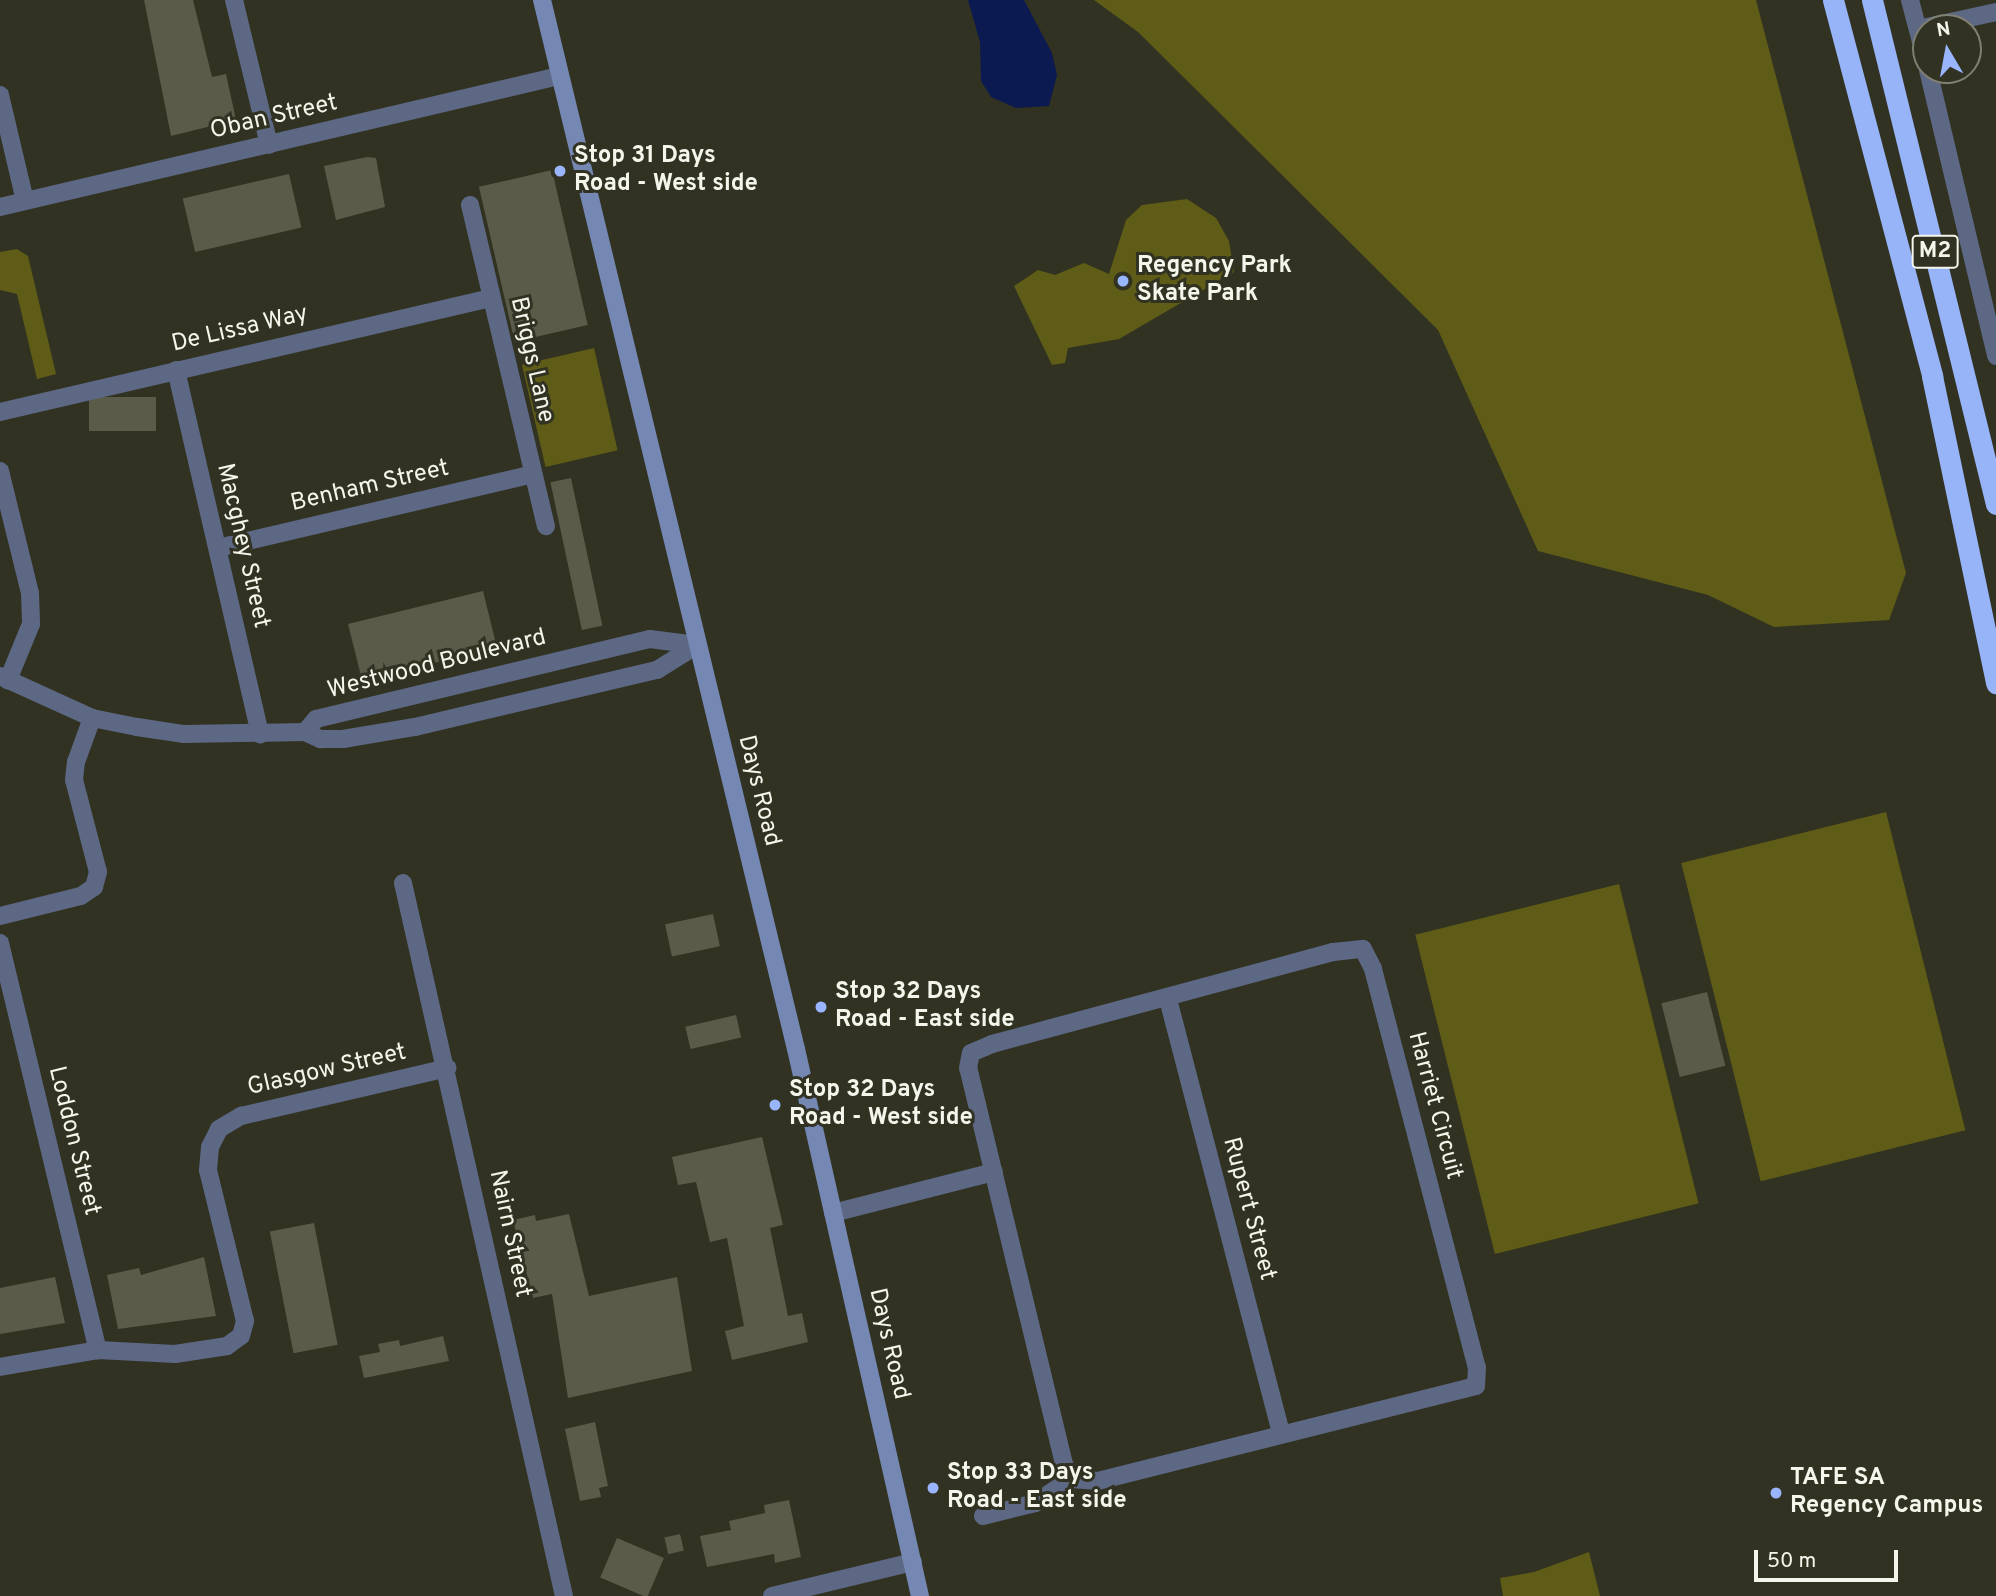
<!DOCTYPE html>
<style>
body{margin:0}
#map{position:relative;width:1996px;height:1596px;overflow:hidden;background:#313222;font-family:Overpass,sans-serif}
div>[style]{position:absolute}
.green>*{inset:0;background:#5e5c17;transform-origin:0 0}
.water>*{inset:0;background:#0c1a52}
.building>*{inset:0;background:#5b5b4a;transform-origin:0 0}
.street>*{height:18px;margin:-9px;padding:0 9px;transform-origin:9px;border-radius:9px;background:#5d6884}
.secondary>*{height:18px;margin:-9px;padding:0 9px;transform-origin:9px;border-radius:9px;background:#7587b3}
.highway>*{height:21px;margin:-10.5px;padding:0 10.5px;transform-origin:10.5px;border-radius:10.5px;background:#98b4f9}
.dots>*{width:19px;height:19px;translate:-50% -50%;box-sizing:border-box;border:4px solid #313222;border-radius:50%}
span{translate:-50% -50%;white-space:nowrap;text-align:center;line-height:1.15;-webkit-text-stroke:6px #313222;paint-order:stroke}
.shield-label span{padding:2px 5px;background:#313222;border:2px solid;border-radius:5px;-webkit-text-stroke-width:0}
.shield-label{font-size:23px;color:#f5f6eb;font-weight:700}
.street-label{font-size:24px;color:#f5f6eb}
.poi-label{font-size:24px;color:#f5f6eb;font-weight:700}
.left{translate:0 -50%;text-align:left}
.north{position:absolute;left:1912px;top:14px;width:70px;height:70px;box-sizing:border-box;background:#313222;border:2px solid #7f8072;border-radius:50%;rotate:350deg;font-size:19px;font-weight:700;line-height:28px;text-align:center;color:#f5f6eb}
.north::after{content:'';display:block;margin:auto;width:24px;height:32px;background:#98b5fd;clip-path:polygon(50% 0,100% 100%,50% 72%,0 100%)}
.scale{position:absolute;left:1754px;top:1550px;width:144px;height:32px;box-sizing:border-box;border:4px solid #f5f6eb;border-top:0;padding-left:9px;font-size:21px;line-height:24px;white-space:nowrap;color:#f5f6eb;-webkit-text-stroke:5px #313222;paint-order:stroke}
</style>
<div id="map">
<div class="green">
<div style="clip-path:polygon(1094px 0,1756px 0,1906px 573px,1889px 620px,1774px 627px,1708px 595px,1538px 551px,1438px 330px,1138px 32px)"></div>
<div style="clip-path:polygon(1187px 199px,1216px 218px,1229px 241px,1234px 272px,1119px 339px,1068px 348px,1065px 363px,1052px 365px,1014px 286px,1038px 270px,1055px 275px,1084px 263px,1109px 274px,1126px 220px,1142px 205px)"></div>
<div style="clip-path:polygon(17px 249px,28px 256px,56px 374px,37px 379px,17px 294px,0 290px,0 252px)"></div>
<div style="left:594px;top:348px;width:105px;height:74px;rotate:77deg"></div>
<div style="left:1886px;top:812px;width:328px;height:211px;rotate:76deg"></div>
<div style="left:1619px;top:884px;width:329px;height:210px;rotate:76deg"></div>
<div style="clip-path:polygon(1589px 1552px,1600px 1596px,1503px 1596px,1500px 1578px,1534px 1572px)"></div>
</div>
<div class="water">
<div style="clip-path:polygon(968px 0,1024px 0,1052px 53px,1057px 75px,1049px 106px,1016px 108px,991px 97px,981px 81px,980px 42px)"></div>
</div>
<div class="building">
<div style="clip-path:polygon(144px 0,193px 0,212px 77px,226px 74px,236px 120px,171px 136px)"></div>
<div style="clip-path:polygon(367px 157px,376px 158px,385px 207px,336px 220px,324px 166px)"></div>
<div style="left:552px;top:170px;width:159px;height:75px;rotate:77deg"></div>
<div style="left:289px;top:174px;width:55px;height:109px;rotate:77deg"></div>
<div style="left:156px;top:397px;width:34px;height:67px;rotate:90deg"></div>
<div style="left:571px;top:478px;width:151px;height:21px;rotate:78deg"></div>
<div style="clip-path:polygon(483px 591px,497px 648px,367px 679px,366px 675px,361px 676px,348px 624px)"></div>
<div style="left:713px;top:914px;width:33px;height:49px;rotate:78deg"></div>
<div style="left:1707px;top:992px;width:76px;height:47px;rotate:76deg"></div>
<div style="left:736px;top:1015px;width:23px;height:52px;rotate:77deg"></div>
<div style="clip-path:polygon(762px 1137px,783px 1225px,770px 1228px,788px 1316px,802px 1313px,808px 1342px,732px 1360px,725px 1331px,744px 1326px,727px 1238px,710px 1242px,696px 1182px,678px 1185px,672px 1157px)"></div>
<div style="clip-path:polygon(569px 1214px,589px 1296px,677px 1277px,692px 1371px,568px 1398px,552px 1294px,533px 1298px,513px 1220px,535px 1215px,536px 1221px)"></div>
<div style="left:314px;top:1223px;width:124px;height:45px;rotate:79deg"></div>
<div style="clip-path:polygon(204px 1257px,216px 1316px,118px 1329px,107px 1275px,139px 1268px,141px 1275px)"></div>
<div style="clip-path:polygon(55px 1277px,65px 1323px,0 1334px,0 1288px)"></div>
<div style="clip-path:polygon(443px 1336px,449px 1361px,364px 1378px,359px 1356px,380px 1352px,378px 1344px,399px 1340px,400px 1346px)"></div>
<div style="clip-path:polygon(595px 1422px,608px 1486px,599px 1488px,601px 1497px,580px 1501px,565px 1429px)"></div>
<div style="clip-path:polygon(789px 1500px,801px 1557px,775px 1563px,774px 1554px,707px 1567px,700px 1536px,731px 1530px,729px 1521px,765px 1513px,764px 1505px)"></div>
<div style="left:680px;top:1534px;width:17px;height:16px;rotate:77deg"></div>
<div style="left:617px;top:1538px;width:51px;height:43px;rotate:23deg"></div>
</div>
<div class="street">
<div style="left:234px;top:0;width:149px;rotate:76.4deg"></div>
<div style="left:1910px;top:0;width:63px;rotate:75.3deg"></div>
<div style="left:1918px;top:29px;width:80px;rotate:-12.3deg"></div>
<div style="left:1928px;top:70px;width:294px;rotate:76.6deg"></div>
<div style="left:0;top:95px;width:109px;rotate:76.7deg"></div>
<div style="left:470px;top:205px;width:330px;rotate:76.7deg"></div>
<div style="left:0;top:207px;width:574px;rotate:-13.19deg"></div>
<div style="left:176px;top:370px;width:374px;rotate:77deg"></div>
<div style="left:0;top:412px;width:504px;rotate:-13.07deg"></div>
<div style="left:0;top:471px;width:126px;rotate:76.2deg"></div>
<div style="left:30px;top:593px;width:31px;rotate:88deg"></div>
<div style="left:31px;top:624px;width:61px;rotate:112.3deg"></div>
<div style="left:218px;top:548px;width:324px;rotate:-13.2deg"></div>
<div style="left:0;top:676px;width:101px;rotate:24.5deg"></div>
<div style="left:92px;top:718px;width:46px;rotate:11.3deg"></div>
<div style="left:137px;top:727px;width:48px;rotate:8.5deg"></div>
<div style="left:184px;top:734px;width:121px;rotate:-0.9deg"></div>
<div style="left:305px;top:732px;width:17px;rotate:25deg"></div>
<div style="left:320px;top:739px;width:23px"></div>
<div style="left:343px;top:739px;width:73px;rotate:-9.5deg"></div>
<div style="left:415px;top:727px;width:249px;rotate:-13.3deg"></div>
<div style="left:657px;top:670px;width:47px;rotate:-32deg"></div>
<div style="left:305px;top:732px;width:17px;rotate:-50deg"></div>
<div style="left:316px;top:719px;width:343px;rotate:-13.5deg"></div>
<div style="left:650px;top:639px;width:47px;rotate:7.3deg"></div>
<div style="left:403px;top:883px;width:731px;rotate:77.28deg"></div>
<div style="left:0;top:916px;width:83px;rotate:-13.9deg"></div>
<div style="left:81px;top:896px;width:16px;rotate:-35deg"></div>
<div style="left:94px;top:887px;width:16px;rotate:-75deg"></div>
<div style="left:98px;top:872px;width:95px;rotate:-104.6deg"></div>
<div style="left:74px;top:780px;width:18px;rotate:-84deg"></div>
<div style="left:76px;top:762px;width:47px;rotate:-70deg"></div>
<div style="left:0;top:943px;width:419px;rotate:76.5deg"></div>
<div style="left:1363px;top:949px;width:22px;rotate:63deg"></div>
<div style="left:1373px;top:969px;width:411px;rotate:75.4deg"></div>
<div style="left:1477px;top:1367px;width:19px;rotate:93deg"></div>
<div style="left:1476px;top:1386px;width:390px;rotate:165.9deg"></div>
<div style="left:1098px;top:1481px;width:27px;rotate:-176deg"></div>
<div style="left:1071px;top:1479px;width:17px;rotate:-115deg"></div>
<div style="left:1064px;top:1464px;width:407px;rotate:-103.6deg"></div>
<div style="left:968px;top:1068px;width:15px;rotate:-79deg"></div>
<div style="left:971px;top:1053px;width:23px;rotate:-23deg"></div>
<div style="left:992px;top:1044px;width:353px;rotate:-15.1deg"></div>
<div style="left:1333px;top:952px;width:30px;rotate:-6deg"></div>
<div style="left:1168px;top:999px;width:448px;rotate:75.4deg"></div>
<div style="left:833px;top:1213px;width:166px;rotate:-14.3deg"></div>
<div style="left:0;top:1367px;width:99px;rotate:-9.8deg"></div>
<div style="left:98px;top:1350px;width:77px;rotate:3deg"></div>
<div style="left:175px;top:1354px;width:53px;rotate:-8.7deg"></div>
<div style="left:227px;top:1346px;width:17px;rotate:-36deg"></div>
<div style="left:241px;top:1336px;width:16px;rotate:-75deg"></div>
<div style="left:245px;top:1321px;width:155px;rotate:-103.8deg"></div>
<div style="left:208px;top:1170px;width:23px;rotate:-85deg"></div>
<div style="left:210px;top:1147px;width:20px;rotate:-63deg"></div>
<div style="left:219px;top:1129px;width:26px;rotate:-31deg"></div>
<div style="left:241px;top:1116px;width:212px;rotate:-13.1deg"></div>
<div style="left:983px;top:1516px;width:54px;rotate:-14deg"></div>
<div style="left:1035px;top:1503px;width:43px;rotate:-33.7deg"></div>
<div style="left:772px;top:1596px;width:145px;rotate:-13.6deg"></div>
</div>
<div class="secondary">
<div style="left:542px;top:0;width:1079px;rotate:76.39deg"></div>
<div style="left:796px;top:1049px;width:561px;rotate:77.23deg"></div>
</div>
<div class="highway">
<div style="left:1833px;top:0;width:389px;rotate:75.2deg"></div>
<div style="left:1932px;top:376px;width:314px;rotate:78.2deg"></div>
<div style="left:1872px;top:0;width:519px;rotate:76.18deg"></div>
</div>
<div class="dots">
<div style="left:560px;top:171px;background:#98b5fd"></div>
<div style="left:1123px;top:281px;background:#98b5fd"></div>
<div style="left:821px;top:1007px;background:#98b5fd"></div>
<div style="left:775px;top:1105px;background:#98b5fd"></div>
<div style="left:933px;top:1488px;background:#98b5fd"></div>
<div style="left:1776px;top:1493px;background:#98b5fd"></div>
</div>
<div class="shield-label">
<span style="left:1935px;top:252px">M2</span>
</div>
<div class="street-label">
<span style="left:274px;top:118px;rotate:-13deg">Oban Street</span>
<span style="left:240px;top:330px;rotate:-13deg">De Lissa Way</span>
<span style="left:531px;top:360px;rotate:77deg">Briggs Lane</span>
<span style="left:370px;top:487px;rotate:-13deg">Benham Street</span>
<span style="left:242px;top:546px;rotate:77deg">Macghey Street</span>
<span style="left:437px;top:665px;rotate:-14deg">Westwood Boulevard</span>
<span style="left:758px;top:791px;rotate:76deg">Days Road</span>
<span style="left:327px;top:1071px;rotate:-13deg">Glasgow Street</span>
<span style="left:1434px;top:1106px;rotate:75deg">Harriet Circuit</span>
<span style="left:73px;top:1141px;rotate:76deg">Loddon Street</span>
<span style="left:1248px;top:1209px;rotate:75deg">Rupert Street</span>
<span style="left:509px;top:1234px;rotate:78deg">Nairn Street</span>
<span style="left:888px;top:1344px;rotate:77deg">Days Road</span>
</div>
<div class="poi-label">
<span class="left" style="left:574px;top:171px">Stop 31 Days<br>Road - West side</span>
<span class="left" style="left:1137px;top:281px">Regency Park<br>Skate Park</span>
<span class="left" style="left:835px;top:1007px">Stop 32 Days<br>Road - East side</span>
<span class="left" style="left:789px;top:1105px">Stop 32 Days<br>Road - West side</span>
<span class="left" style="left:947px;top:1488px">Stop 33 Days<br>Road - East side</span>
<span class="left" style="left:1790px;top:1493px">TAFE SA<br>Regency Campus</span>
</div>
<div class="north">N</div>
<div class="scale">50 m</div>
</div>
